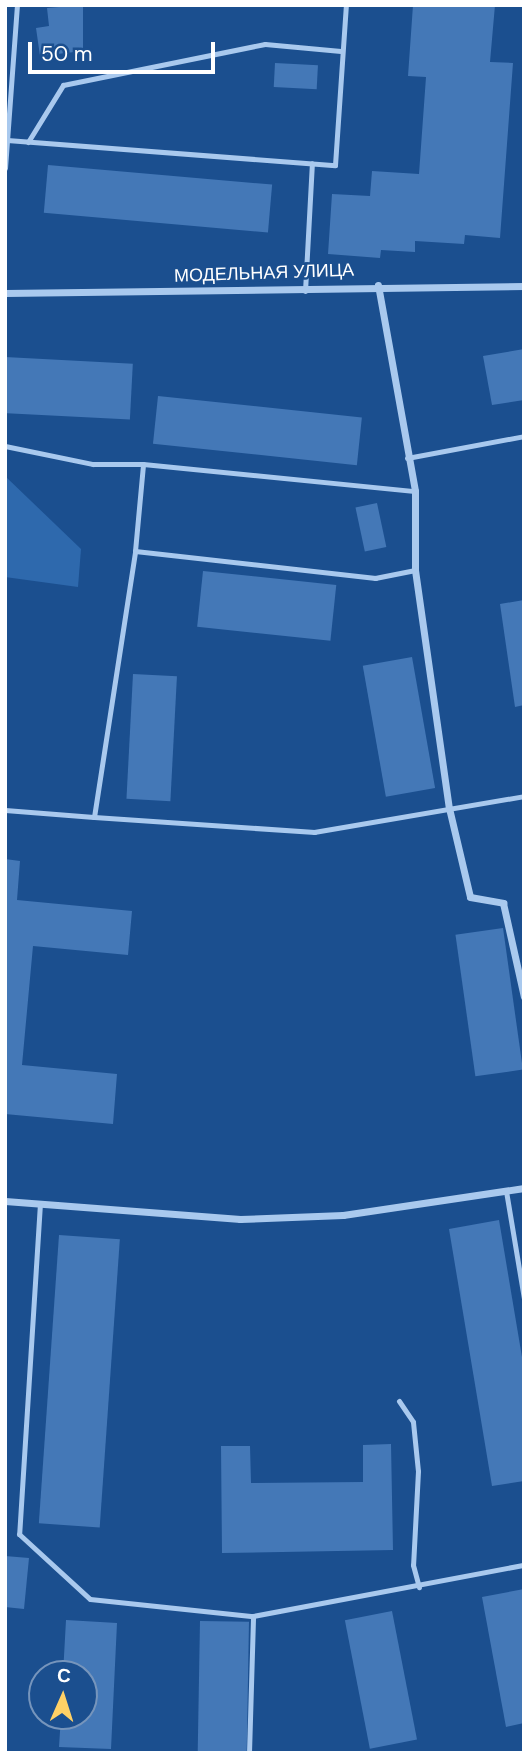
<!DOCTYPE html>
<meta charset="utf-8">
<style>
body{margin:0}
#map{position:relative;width:529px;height:1758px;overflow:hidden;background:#1b4f8f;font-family:"DM Sans",sans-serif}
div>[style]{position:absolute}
.green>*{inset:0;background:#2e69ad}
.building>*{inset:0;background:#4478b7;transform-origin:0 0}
.service>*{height:5px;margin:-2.5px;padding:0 2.5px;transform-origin:2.5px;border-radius:2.5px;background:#a9c9ee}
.minor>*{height:7px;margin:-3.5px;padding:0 3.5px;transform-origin:3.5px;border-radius:3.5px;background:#a9c9ee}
span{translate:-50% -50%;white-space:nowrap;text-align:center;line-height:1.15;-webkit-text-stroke:5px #1b4f8f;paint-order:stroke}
.street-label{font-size:18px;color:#fff}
.frame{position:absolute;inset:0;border:7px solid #fff;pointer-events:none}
.north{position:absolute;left:28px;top:1660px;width:70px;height:70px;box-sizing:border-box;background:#1b4f8f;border:2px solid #7695bc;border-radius:50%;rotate:3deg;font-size:19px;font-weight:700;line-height:28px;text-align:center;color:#fff}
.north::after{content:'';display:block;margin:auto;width:24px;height:32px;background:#ffd166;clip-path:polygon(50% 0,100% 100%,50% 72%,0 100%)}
.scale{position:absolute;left:28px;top:42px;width:187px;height:32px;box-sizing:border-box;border:4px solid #fff;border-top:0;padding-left:9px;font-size:21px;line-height:24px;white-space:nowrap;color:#fff;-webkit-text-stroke:5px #1b4f8f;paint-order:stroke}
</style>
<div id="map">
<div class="green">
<div style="clip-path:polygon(5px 476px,81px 549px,78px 587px,5px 577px)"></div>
</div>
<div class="building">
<div style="clip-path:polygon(83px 5px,83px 51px,40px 56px,36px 28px,49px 26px,47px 8px)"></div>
<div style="clip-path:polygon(413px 5px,495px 5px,490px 62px,513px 63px,500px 238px,465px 235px,464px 244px,415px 241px,415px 252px,381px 250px,380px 258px,328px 254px,332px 194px,370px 196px,372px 171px,419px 174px,426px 77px,408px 76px)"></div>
<div style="left:275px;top:63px;width:43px;height:24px;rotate:3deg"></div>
<div style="left:48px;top:165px;width:225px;height:48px;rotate:5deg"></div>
<div style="clip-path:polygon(524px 349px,524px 400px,492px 405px,483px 356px)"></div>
<div style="left:5px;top:357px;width:128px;height:56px;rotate:3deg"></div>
<div style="left:158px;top:396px;width:205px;height:48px;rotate:6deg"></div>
<div style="left:377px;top:503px;width:45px;height:22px;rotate:78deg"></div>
<div style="left:203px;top:571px;width:134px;height:56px;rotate:6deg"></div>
<div style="clip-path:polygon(524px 600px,524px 705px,515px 707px,500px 604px)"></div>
<div style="left:412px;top:657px;width:133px;height:50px;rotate:80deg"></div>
<div style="left:133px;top:674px;width:44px;height:125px;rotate:3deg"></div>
<div style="clip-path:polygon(5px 859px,20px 861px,17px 900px,132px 911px,128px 955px,33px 946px,22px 1065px,117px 1074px,113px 1124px,5px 1114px)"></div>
<div style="left:503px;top:928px;width:143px;height:48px;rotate:82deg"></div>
<div style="clip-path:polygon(499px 1220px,524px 1369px,524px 1481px,492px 1486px,449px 1229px)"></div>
<div style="left:59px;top:1235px;width:61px;height:289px;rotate:4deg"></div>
<div style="clip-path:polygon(391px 1444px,393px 1550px,222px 1553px,221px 1446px,250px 1446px,251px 1483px,363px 1482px,363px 1445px)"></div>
<div style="clip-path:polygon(5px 1556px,29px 1558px,24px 1609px,5px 1607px)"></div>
<div style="clip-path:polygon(524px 1589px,524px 1723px,506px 1727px,482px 1597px)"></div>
<div style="left:392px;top:1611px;width:131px;height:48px;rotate:79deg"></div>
<div style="clip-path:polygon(66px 1620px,117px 1623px,111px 1749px,59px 1747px,61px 1716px,84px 1716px,84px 1674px,63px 1674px)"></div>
<div style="left:200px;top:1621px;width:49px;height:131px;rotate:1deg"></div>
</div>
<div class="service">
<div style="left:7px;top:140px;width:329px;rotate:4.4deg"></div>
<div style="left:335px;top:165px;width:160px;rotate:-86.1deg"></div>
<div style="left:28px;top:142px;width:67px;rotate:-58.4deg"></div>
<div style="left:63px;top:85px;width:206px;rotate:-11.5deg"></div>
<div style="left:265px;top:44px;width:76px;rotate:5.3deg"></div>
<div style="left:5px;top:168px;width:163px;rotate:-85.8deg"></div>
<div style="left:305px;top:291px;width:128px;rotate:-86.9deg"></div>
<div style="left:5px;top:446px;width:90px;rotate:11.6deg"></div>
<div style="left:93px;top:464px;width:50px"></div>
<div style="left:143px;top:464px;width:273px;rotate:5.7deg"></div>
<div style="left:407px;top:458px;width:119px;rotate:-10.6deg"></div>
<div style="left:135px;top:551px;width:242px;rotate:6.4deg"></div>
<div style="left:375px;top:578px;width:41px;rotate:-11.3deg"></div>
<div style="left:5px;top:810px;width:89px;rotate:4.5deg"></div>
<div style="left:94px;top:817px;width:269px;rotate:-81.2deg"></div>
<div style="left:135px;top:551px;width:87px;rotate:-84.7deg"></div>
<div style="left:94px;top:817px;width:221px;rotate:3.9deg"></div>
<div style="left:314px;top:832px;width:213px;rotate:-9.7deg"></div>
<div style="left:506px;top:1191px;width:109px;rotate:80.5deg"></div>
<div style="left:40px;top:1203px;width:332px;rotate:93.6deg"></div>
<div style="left:19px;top:1534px;width:96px;rotate:42.5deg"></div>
<div style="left:90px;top:1599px;width:164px;rotate:6deg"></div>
<div style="left:253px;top:1616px;width:276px;rotate:-10.7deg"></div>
<div style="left:399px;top:1401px;width:25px;rotate:56deg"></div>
<div style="left:413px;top:1422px;width:49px;rotate:84.2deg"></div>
<div style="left:418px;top:1471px;width:94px;rotate:93deg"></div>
<div style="left:413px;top:1565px;width:23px;rotate:75deg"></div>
<div style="left:249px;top:1753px;width:137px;rotate:-88.3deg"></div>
</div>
<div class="minor">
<div style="left:378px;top:285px;width:209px;rotate:79.8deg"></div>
<div style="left:415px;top:491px;width:79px;rotate:90deg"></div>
<div style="left:415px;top:570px;width:240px;rotate:81.9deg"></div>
<div style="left:449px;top:808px;width:91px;rotate:76.7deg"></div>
<div style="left:470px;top:897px;width:34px;rotate:10deg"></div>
<div style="left:503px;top:903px;width:96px;rotate:77.4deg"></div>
<div style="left:5px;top:293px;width:519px;rotate:-0.77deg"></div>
<div style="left:5px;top:1201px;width:236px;rotate:4.4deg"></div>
<div style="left:240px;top:1219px;width:103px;rotate:-2.2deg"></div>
<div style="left:343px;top:1215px;width:183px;rotate:-8.5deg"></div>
</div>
<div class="street-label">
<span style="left:264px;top:273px;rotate:-2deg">МОДЕЛЬНАЯ УЛИЦА</span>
</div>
<div class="frame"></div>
<div class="north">С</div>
<div class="scale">50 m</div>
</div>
